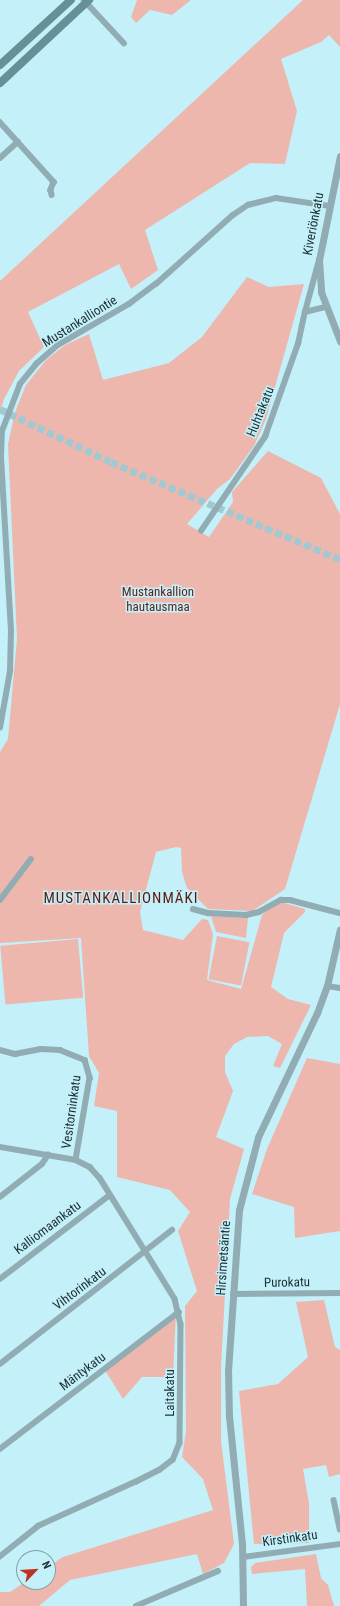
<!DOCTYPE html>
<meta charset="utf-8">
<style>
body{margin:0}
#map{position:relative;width:340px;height:1606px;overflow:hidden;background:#c3f0f9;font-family:"Roboto Condensed",sans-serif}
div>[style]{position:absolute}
.green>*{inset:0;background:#edb7ae;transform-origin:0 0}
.tertiary-tunnel>*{height:7px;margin-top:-3.5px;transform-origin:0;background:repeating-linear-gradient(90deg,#a2c9d1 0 7px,transparent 0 10.5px)}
.minor>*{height:5.5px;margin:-2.75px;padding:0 2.75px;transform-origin:2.75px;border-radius:2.75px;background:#91acb2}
.tertiary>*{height:7px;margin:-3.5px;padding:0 3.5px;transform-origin:3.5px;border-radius:3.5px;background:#91acb2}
.secondary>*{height:8px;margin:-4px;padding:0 4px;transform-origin:4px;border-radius:4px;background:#668f98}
span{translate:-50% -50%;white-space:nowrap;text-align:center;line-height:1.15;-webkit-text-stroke:3px #c3f0f9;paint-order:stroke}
.street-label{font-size:13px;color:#1d2f32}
.park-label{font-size:13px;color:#66221a}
.quarter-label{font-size:15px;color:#5c1911;letter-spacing:1px}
.north{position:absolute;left:16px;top:1550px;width:40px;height:40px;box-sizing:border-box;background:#c3f0f9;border:1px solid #81a3a9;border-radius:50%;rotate:65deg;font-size:11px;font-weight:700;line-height:16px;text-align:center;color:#1d2f32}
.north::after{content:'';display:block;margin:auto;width:14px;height:18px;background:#be3123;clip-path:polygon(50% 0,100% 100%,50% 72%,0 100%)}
</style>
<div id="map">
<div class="green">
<div style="clip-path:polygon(137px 0,191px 0,172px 15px,150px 10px,136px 23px,131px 17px)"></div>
<div style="clip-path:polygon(303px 0,340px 0,340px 47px,329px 35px,321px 42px,281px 59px,297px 111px,285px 164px,250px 163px,145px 230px,158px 270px,131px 289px,119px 264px,28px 312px,44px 347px,19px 371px,4px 399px,0 412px,0 281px)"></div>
<div style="clip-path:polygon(247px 277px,269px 287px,304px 284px,266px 419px,254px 446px,230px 479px,217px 489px,187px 524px,209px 537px,233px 502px,232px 492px,268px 451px,321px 478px,340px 514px,340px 704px,285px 889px,252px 911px,208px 909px,187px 888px,182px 872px,181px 848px,176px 847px,156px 852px,140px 912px,143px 930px,183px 940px,202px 919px,208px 920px,213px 934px,207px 980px,241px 989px,262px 915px,270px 907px,281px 902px,305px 909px,305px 912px,284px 933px,271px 987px,288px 999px,311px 1005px,280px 1068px,273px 1066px,282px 1044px,268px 1036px,247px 1037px,234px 1044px,225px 1056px,225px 1072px,233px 1091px,216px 1137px,244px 1149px,230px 1199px,221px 1368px,221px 1441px,234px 1544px,224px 1563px,203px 1574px,197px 1554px,70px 1580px,39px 1606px,0 1606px,0 1592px,10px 1592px,25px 1582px,48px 1582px,48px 1567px,63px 1557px,213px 1510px,203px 1479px,182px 1457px,186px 1431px,185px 1306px,197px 1291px,178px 1231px,190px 1212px,170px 1190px,117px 1177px,117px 1111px,94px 1106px,99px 1073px,89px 1056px,81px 938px,0 943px,0 752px,8px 739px,17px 639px,8px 444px,15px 412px,26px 385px,46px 360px,65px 345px,89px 334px,103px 380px,169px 363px,202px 337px)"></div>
<div style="clip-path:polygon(211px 916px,248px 918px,246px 938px,216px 932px)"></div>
<div style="left:217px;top:936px;width:33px;height:44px;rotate:11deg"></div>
<div style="left:78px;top:939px;width:59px;height:78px;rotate:85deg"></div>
<div style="clip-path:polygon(307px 1058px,340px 1064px,340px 1231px,295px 1238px,294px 1207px,252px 1194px,267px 1149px)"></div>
<div style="clip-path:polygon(324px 1300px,335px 1347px,340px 1350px,340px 1474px,329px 1477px,326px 1465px,303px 1469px,309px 1503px,309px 1543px,254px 1544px,239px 1391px,278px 1384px,308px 1357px,296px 1302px)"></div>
<div style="clip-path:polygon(176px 1313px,173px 1377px,142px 1377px,123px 1399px,103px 1367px)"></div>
<div style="clip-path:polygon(316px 1554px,321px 1578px,328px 1585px,334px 1606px,307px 1606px,305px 1569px,252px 1574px,251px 1567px,255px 1563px)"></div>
</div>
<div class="tertiary-tunnel">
<div style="left:0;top:409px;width:123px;rotate:25.5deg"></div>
<div style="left:111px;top:462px;width:249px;rotate:23deg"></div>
</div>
<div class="minor">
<div style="left:84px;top:0;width:59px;rotate:47.1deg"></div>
<div style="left:0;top:122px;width:81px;rotate:48deg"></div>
<div style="left:54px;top:182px;width:9px;rotate:111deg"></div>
<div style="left:51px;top:190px;width:5px;rotate:79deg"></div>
<div style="left:0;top:158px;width:24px;rotate:-42deg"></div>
<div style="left:305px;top:312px;width:54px;rotate:-74.9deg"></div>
<div style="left:201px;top:531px;width:114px;rotate:-55.8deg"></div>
<div style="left:265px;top:437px;width:99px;rotate:-70.5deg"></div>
<div style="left:298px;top:344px;width:33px;rotate:-78deg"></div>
<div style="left:305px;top:312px;width:21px;rotate:-14deg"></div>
<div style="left:0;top:728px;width:58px;rotate:-80deg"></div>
<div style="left:10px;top:671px;width:40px;rotate:-88.6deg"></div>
<div style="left:11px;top:631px;width:175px;rotate:-93.3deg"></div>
<div style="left:1px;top:456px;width:25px;rotate:-88deg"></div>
<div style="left:2px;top:431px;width:50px;rotate:-69deg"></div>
<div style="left:20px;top:384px;width:26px;rotate:-51deg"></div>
<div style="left:36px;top:364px;width:29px;rotate:-41deg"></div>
<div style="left:58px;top:345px;width:82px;rotate:-30deg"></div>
<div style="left:129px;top:304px;width:34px;rotate:-37deg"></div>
<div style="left:156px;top:284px;width:103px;rotate:-41.9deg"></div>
<div style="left:233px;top:215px;width:18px;rotate:-34deg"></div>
<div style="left:248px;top:205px;width:29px;rotate:-14deg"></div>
<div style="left:276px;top:198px;width:55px;rotate:8.4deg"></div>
<div style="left:0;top:900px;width:51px;rotate:-52.9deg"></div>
<div style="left:193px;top:909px;width:16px;rotate:15deg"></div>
<div style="left:208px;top:913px;width:38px;rotate:3deg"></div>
<div style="left:246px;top:915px;width:13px;rotate:-13deg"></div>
<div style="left:259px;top:912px;width:25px;rotate:-29deg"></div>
<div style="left:281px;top:900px;width:9px"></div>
<div style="left:290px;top:900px;width:52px;rotate:14.6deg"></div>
<div style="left:327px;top:986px;width:13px;rotate:9deg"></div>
<div style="left:0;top:1050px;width:16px;rotate:15deg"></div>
<div style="left:15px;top:1054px;width:26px;rotate:-11deg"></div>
<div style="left:41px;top:1049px;width:19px;rotate:3deg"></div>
<div style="left:60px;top:1050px;width:27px;rotate:22deg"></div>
<div style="left:85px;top:1060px;width:19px;rotate:74deg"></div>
<div style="left:90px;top:1078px;width:83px;rotate:99.7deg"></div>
<div style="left:0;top:1147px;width:77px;rotate:9.7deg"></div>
<div style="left:76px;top:1160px;width:16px;rotate:27deg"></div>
<div style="left:90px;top:1167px;width:15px;rotate:48deg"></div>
<div style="left:100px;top:1178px;width:142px;rotate:58.2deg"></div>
<div style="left:175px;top:1299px;width:26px;rotate:77deg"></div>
<div style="left:181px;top:1324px;width:119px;rotate:90.5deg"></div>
<div style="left:180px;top:1443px;width:18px;rotate:112deg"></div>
<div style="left:173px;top:1460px;width:16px;rotate:142deg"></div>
<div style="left:160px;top:1470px;width:27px;rotate:153deg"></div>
<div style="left:136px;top:1482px;width:107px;rotate:155.6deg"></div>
<div style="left:39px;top:1526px;width:50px;rotate:141.5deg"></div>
<div style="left:0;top:1197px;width:53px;rotate:-38.2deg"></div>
<div style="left:42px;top:1164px;width:11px;rotate:-56deg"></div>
<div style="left:0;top:1279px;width:138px;rotate:-37.4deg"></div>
<div style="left:233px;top:1294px;width:107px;rotate:-0.5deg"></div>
<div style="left:0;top:1364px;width:218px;rotate:-37.9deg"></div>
<div style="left:0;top:1449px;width:225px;rotate:-37.4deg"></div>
<div style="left:334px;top:1500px;width:30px;rotate:78deg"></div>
<div style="left:243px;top:1557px;width:98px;rotate:-7.6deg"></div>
<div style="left:136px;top:1606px;width:89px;rotate:-23.1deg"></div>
</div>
<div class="tertiary">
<div style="left:340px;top:156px;width:106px;rotate:101.4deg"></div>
<div style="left:319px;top:260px;width:32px;rotate:86deg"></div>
<div style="left:321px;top:292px;width:53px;rotate:68.8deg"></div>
<div style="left:243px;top:1606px;width:62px;rotate:-90.9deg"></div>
<div style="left:242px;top:1544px;width:128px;rotate:-95.8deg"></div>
<div style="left:229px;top:1417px;width:46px;rotate:-91.2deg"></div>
<div style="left:228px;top:1371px;width:161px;rotate:-86.1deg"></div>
<div style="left:239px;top:1210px;width:75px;rotate:-75.4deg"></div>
<div style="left:258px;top:1137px;width:137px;rotate:-64.6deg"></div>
<div style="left:317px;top:1013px;width:29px;rotate:-70deg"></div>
<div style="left:327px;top:986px;width:58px;rotate:-77.2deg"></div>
</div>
<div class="secondary">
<div style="left:0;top:65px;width:96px;rotate:-42.5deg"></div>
<div style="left:0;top:83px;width:122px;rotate:-43deg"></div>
</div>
<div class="street-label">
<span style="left:314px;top:224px;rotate:-79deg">Kiveriönkatu</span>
<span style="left:80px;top:322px;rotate:-32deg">Mustankalliontie</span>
<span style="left:261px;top:412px;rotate:-68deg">Huhtakatu</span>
<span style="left:72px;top:1112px;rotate:-82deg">Vesitorninkatu</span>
<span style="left:48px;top:1228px;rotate:-37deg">Kalliomaankatu</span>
<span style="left:224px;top:1258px;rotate:-86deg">Hirsimetsäntie</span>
<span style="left:287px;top:1283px;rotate:-1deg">Purokatu</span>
<span style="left:80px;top:1289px;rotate:-37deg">Vihtorinkatu</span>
<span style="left:83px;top:1372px;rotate:-37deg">Mäntykatu</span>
<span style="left:170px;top:1393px;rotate:-90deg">Laitakatu</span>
<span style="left:290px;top:1539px;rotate:-8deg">Kirstinkatu</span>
</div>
<div class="park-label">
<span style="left:158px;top:600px">Mustankallion<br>hautausmaa</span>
</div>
<div class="quarter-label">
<span style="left:121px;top:899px">MUSTANKALLIONMÄKI</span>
</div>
<div class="north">N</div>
</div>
